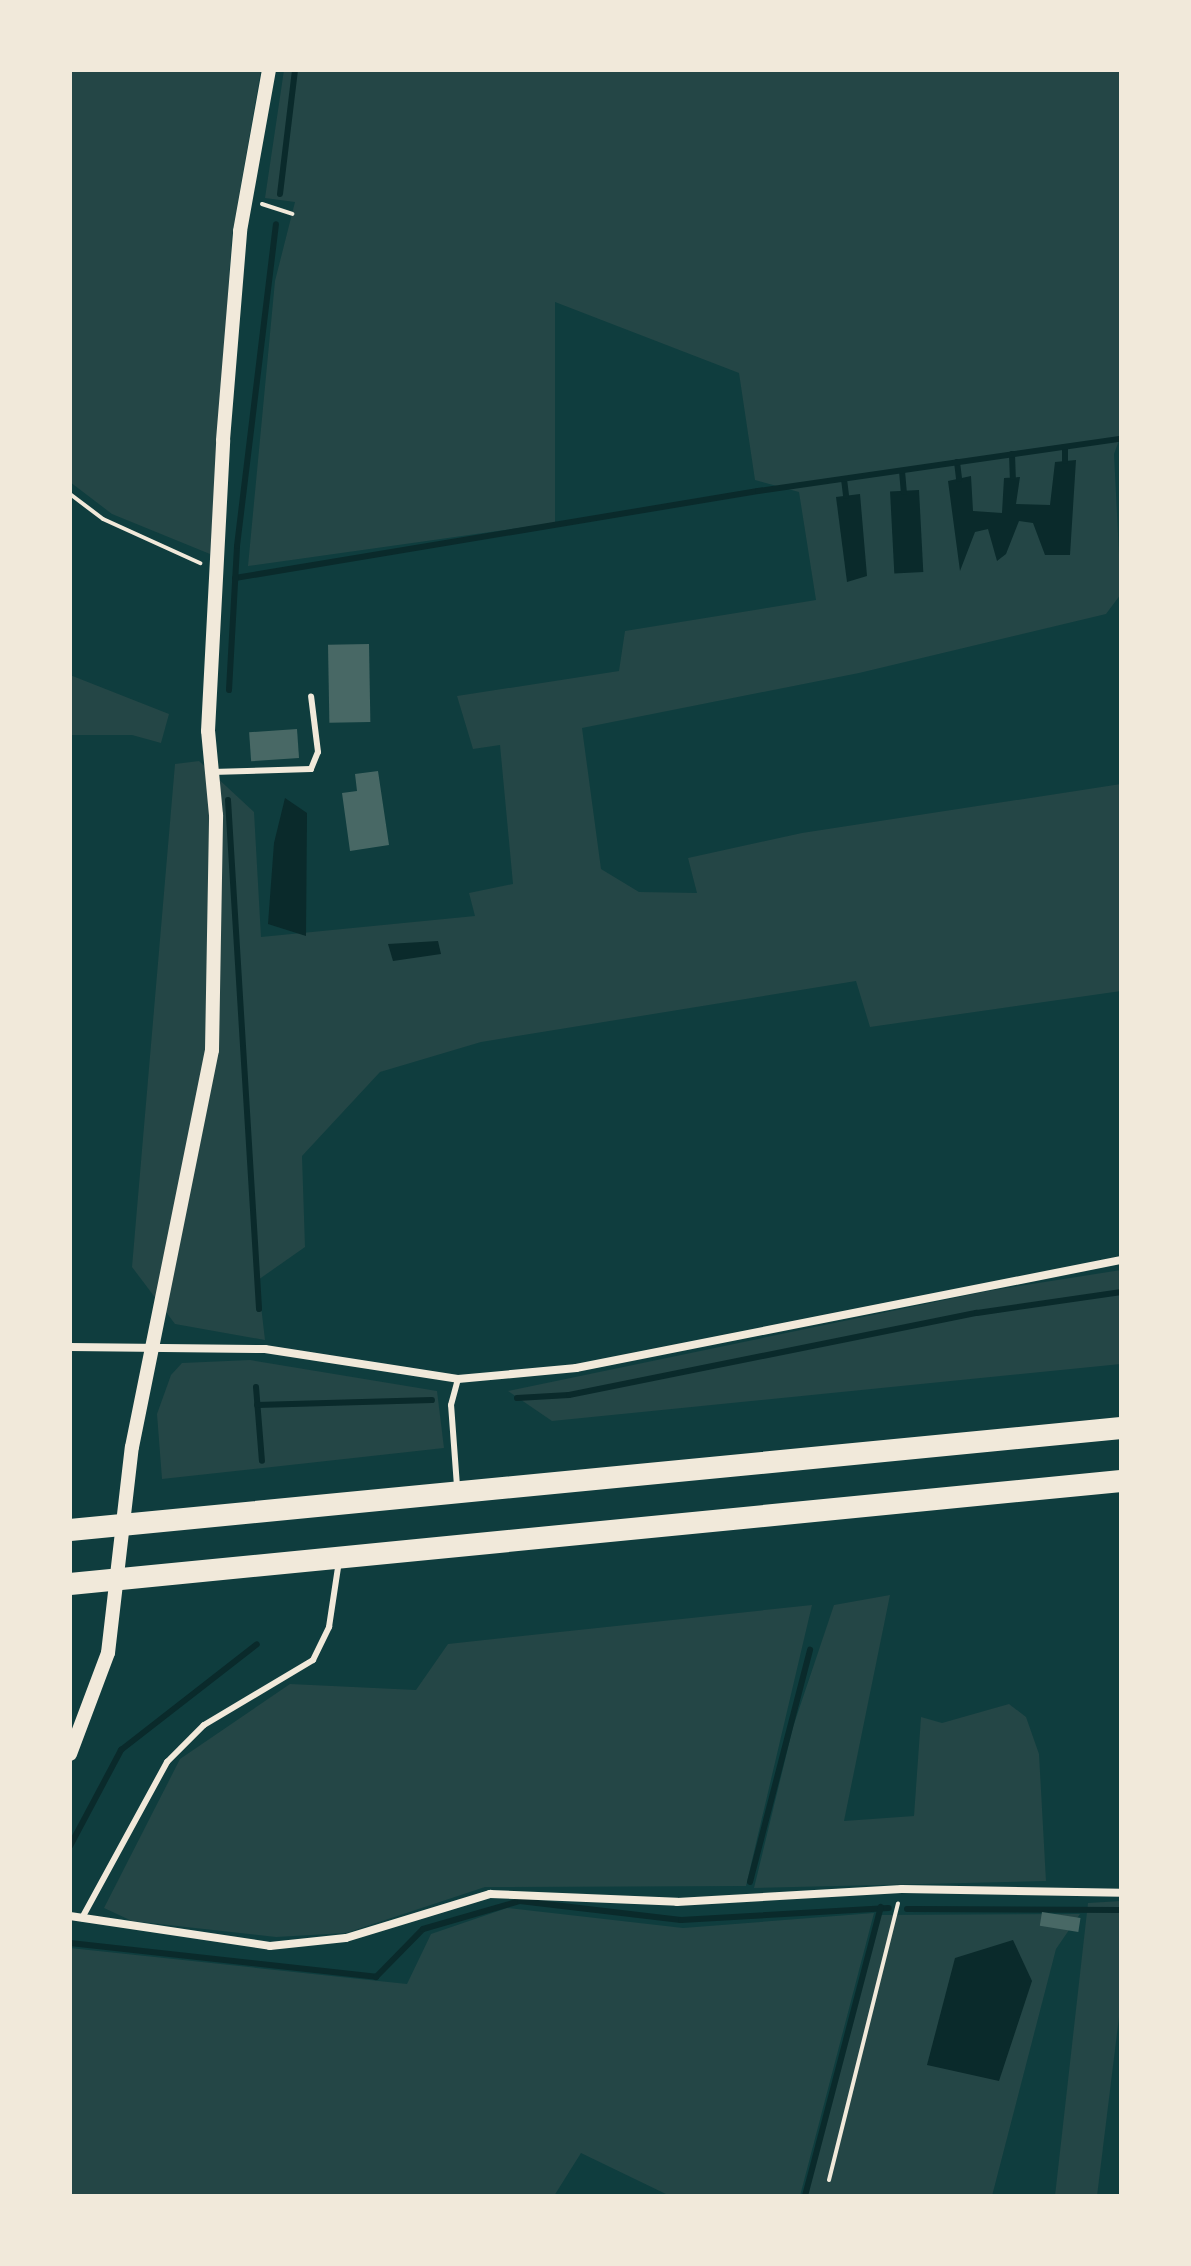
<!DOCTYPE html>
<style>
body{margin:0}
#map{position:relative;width:1191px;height:2266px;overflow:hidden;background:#0f3d3e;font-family:Arial,sans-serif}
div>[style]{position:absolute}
.green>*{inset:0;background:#244646}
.water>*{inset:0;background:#0a2a2b;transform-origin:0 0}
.stream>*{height:6px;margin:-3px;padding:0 3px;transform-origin:3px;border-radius:3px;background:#0a2a2b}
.building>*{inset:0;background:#486865;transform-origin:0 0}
.path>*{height:4px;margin:-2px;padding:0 2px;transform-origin:2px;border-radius:2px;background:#f1e9da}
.service>*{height:6px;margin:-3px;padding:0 3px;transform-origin:3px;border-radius:3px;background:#f1e9da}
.minor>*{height:8px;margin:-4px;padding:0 4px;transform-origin:4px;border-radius:4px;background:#f1e9da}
.tertiary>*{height:14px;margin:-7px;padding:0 7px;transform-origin:7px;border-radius:7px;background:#f1e9da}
.motorway>*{height:22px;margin:-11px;padding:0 11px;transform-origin:11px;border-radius:11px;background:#f1e9da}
span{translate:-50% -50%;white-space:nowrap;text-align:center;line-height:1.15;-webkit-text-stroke:6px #f1e9da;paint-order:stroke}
.frame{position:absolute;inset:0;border:72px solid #f1e9da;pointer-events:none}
</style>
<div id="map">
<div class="green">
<div style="clip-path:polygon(70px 70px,261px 70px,232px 235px,210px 554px,112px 514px,70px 482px)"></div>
<div style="clip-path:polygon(284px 70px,1121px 70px,1121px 435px,1114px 454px,1121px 594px,1106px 614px,859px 673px,582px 728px,601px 869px,639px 892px,697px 893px,688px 858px,802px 833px,1121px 784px,1121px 991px,870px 1027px,856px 981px,481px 1042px,380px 1072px,302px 1156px,305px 1247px,258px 1280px,265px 1340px,175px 1324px,132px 1267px,175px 764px,199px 761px,254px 812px,261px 937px,475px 916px,469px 893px,513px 884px,500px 745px,473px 749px,457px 696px,619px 671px,625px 631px,816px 600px,799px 492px,755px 480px,739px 373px,555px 302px,555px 523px,248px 566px,275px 281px,295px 202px,265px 198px)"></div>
<div style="clip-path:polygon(70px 675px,169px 714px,161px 743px,132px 735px,70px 735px)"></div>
<div style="clip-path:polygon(1121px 1270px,1121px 1364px,552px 1421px,508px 1391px,988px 1291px)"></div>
<div style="clip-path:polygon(250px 1360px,437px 1391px,444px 1448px,162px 1479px,157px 1414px,171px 1375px,182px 1363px)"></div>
<div style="clip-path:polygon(890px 1595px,844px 1821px,914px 1816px,921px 1717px,942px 1723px,1009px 1704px,1026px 1717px,1039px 1754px,1046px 1881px,754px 1888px,793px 1727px,834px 1605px)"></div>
<div style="clip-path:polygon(812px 1605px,746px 1886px,485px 1887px,346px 1933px,276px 1937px,132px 1921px,104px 1908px,180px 1759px,290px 1684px,416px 1690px,448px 1644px)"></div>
<div style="clip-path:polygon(1121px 1901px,1121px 2001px,1097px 2196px,1055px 2196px,1088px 1903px)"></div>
<div style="clip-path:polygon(507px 1908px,683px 1928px,874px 1913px,800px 2196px,670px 2196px,581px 2153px,554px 2196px,70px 2196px,70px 1948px,407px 1984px,431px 1934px)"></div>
<div style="clip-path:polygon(1080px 1914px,1056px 1949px,992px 2196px,807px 2196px,880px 1915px)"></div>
</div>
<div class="water">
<div style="clip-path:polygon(1076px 460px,1070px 555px,1045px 555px,1033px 523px,1019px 521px,1006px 554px,997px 561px,988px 529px,975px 532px,960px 571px,948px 481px,971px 476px,973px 511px,1002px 513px,1004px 478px,1020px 477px,1016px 504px,1050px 505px,1055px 462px)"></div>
<div style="left:919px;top:490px;width:82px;height:29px;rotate:87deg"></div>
<div style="clip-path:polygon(860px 494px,867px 576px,847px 582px,836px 497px)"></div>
<div style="clip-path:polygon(285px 798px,307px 813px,306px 936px,268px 924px,274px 843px)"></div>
<div style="clip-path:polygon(438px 941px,441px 954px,393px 961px,388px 944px)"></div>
<div style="clip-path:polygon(1013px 1940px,1032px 1981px,999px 2081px,927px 2065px,955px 1958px)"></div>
</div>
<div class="stream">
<div style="left:280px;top:194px;width:125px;rotate:-83.1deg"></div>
<div style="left:1065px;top:447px;width:14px;rotate:90deg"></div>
<div style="left:1012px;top:454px;width:23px;rotate:88deg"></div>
<div style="left:957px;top:462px;width:17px;rotate:83deg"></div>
<div style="left:902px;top:471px;width:21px;rotate:85deg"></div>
<div style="left:844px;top:479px;width:17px;rotate:83deg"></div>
<div style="left:235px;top:578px;width:530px;rotate:-9.44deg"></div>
<div style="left:758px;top:491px;width:367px;rotate:-8.2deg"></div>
<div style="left:229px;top:690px;width:144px;rotate:-86.8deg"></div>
<div style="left:237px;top:546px;width:324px;rotate:-83.1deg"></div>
<div style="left:228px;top:800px;width:510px;rotate:86.51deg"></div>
<div style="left:256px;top:1387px;width:74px;rotate:85.4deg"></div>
<div style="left:517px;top:1398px;width:52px;rotate:-3.3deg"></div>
<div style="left:569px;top:1395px;width:416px;rotate:-11.4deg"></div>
<div style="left:977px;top:1313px;width:146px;rotate:-8.3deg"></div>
<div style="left:257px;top:1405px;width:175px;rotate:-1.6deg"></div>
<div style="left:70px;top:1846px;width:109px;rotate:-62deg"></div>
<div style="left:121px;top:1750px;width:172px;rotate:-37.9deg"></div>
<div style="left:750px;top:1882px;width:240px;rotate:-75.5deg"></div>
<div style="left:907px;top:1909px;width:213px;rotate:0.3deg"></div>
<div style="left:70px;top:1943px;width:308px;rotate:6.3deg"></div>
<div style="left:376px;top:1977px;width:67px;rotate:-45.6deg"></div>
<div style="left:423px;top:1929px;width:101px;rotate:-16.1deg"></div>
<div style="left:520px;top:1901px;width:162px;rotate:6.7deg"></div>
<div style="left:681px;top:1920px;width:208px;rotate:-3.3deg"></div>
<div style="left:805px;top:2196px;width:299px;rotate:-75.3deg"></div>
</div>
<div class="building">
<div style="left:369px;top:644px;width:78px;height:41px;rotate:89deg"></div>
<div style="left:297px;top:729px;width:29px;height:48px;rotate:86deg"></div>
<div style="clip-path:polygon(378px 771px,389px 845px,350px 851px,342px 793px,357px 791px,355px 774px)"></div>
<div style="left:1042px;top:1912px;width:39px;height:14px;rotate:9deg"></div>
</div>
<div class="path">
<div style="left:262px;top:204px;width:32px;rotate:18deg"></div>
<div style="left:70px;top:494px;width:41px;rotate:37.1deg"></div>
<div style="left:103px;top:519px;width:107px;rotate:24.4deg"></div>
<div style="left:829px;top:2180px;width:285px;rotate:-76deg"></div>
</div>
<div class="service">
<div style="left:212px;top:772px;width:99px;rotate:-1.7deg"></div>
<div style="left:311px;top:769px;width:18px;rotate:-68deg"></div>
<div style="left:318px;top:752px;width:56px;rotate:-97.1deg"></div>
<div style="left:457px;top:1486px;width:81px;rotate:-94.2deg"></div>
<div style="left:451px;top:1405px;width:27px;rotate:-75deg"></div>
<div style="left:82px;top:1918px;width:178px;rotate:-61.4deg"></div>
<div style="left:167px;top:1762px;width:52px;rotate:-45deg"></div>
<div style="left:204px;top:1725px;width:127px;rotate:-30.8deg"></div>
<div style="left:313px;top:1660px;width:37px;rotate:-64deg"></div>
<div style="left:329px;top:1627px;width:67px;rotate:-81.4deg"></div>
</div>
<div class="minor">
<div style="left:70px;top:1347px;width:195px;rotate:0.6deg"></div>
<div style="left:265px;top:1349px;width:195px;rotate:8.8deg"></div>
<div style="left:458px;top:1379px;width:119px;rotate:-5.3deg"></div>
<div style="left:576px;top:1368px;width:556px;rotate:-11.21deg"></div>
<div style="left:70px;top:1916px;width:202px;rotate:8.5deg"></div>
<div style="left:270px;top:1946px;width:76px;rotate:-6deg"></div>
<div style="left:346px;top:1938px;width:151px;rotate:-17deg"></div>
<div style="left:490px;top:1894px;width:187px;rotate:2.4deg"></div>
<div style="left:677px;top:1902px;width:225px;rotate:-3.3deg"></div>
<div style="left:902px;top:1889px;width:219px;rotate:1deg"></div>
</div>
<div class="tertiary">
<div style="left:70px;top:1754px;width:108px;rotate:-69.4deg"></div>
<div style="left:108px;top:1653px;width:207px;rotate:-83.4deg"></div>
<div style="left:132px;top:1447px;width:405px;rotate:-78.6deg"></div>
<div style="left:212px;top:1050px;width:235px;rotate:-89deg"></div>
<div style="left:216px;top:815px;width:84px;rotate:-95.4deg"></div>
<div style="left:208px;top:731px;width:291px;rotate:-87deg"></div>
<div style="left:223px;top:440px;width:210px;rotate:-85.3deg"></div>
<div style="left:240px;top:231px;width:164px;rotate:-79.8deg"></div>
</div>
<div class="motorway">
<div style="left:70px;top:1530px;width:1056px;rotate:-5.54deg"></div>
<div style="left:70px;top:1584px;width:1056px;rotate:-5.6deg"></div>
</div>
<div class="frame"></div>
</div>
